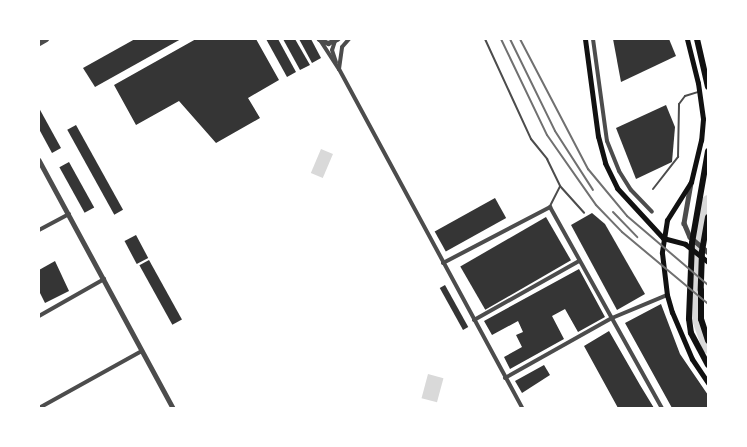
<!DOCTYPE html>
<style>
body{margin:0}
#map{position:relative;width:747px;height:447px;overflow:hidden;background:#fff;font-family:"Source Sans 3",sans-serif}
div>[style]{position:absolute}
.water>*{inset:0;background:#d9d9d9;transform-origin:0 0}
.river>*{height:12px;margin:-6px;padding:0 6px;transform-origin:6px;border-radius:6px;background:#d9d9d9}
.building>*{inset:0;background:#353535;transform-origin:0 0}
.service>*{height:2px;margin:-1px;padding:0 1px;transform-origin:1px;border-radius:1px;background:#4c4c4c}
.minor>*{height:4px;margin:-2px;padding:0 2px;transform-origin:2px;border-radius:2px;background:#4c4c4c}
.tertiary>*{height:4.5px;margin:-2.25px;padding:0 2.25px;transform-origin:2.25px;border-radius:2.25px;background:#4c4c4c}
.secondary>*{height:5px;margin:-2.5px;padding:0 2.5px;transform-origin:2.5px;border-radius:2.5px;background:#111}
.trunk>*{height:6px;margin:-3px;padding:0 3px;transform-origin:3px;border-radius:3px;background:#111}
.rail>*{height:2px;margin:-1px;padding:0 1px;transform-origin:1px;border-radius:1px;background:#707070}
span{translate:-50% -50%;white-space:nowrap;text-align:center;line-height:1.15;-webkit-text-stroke:5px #fff;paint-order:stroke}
.frame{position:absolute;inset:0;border:40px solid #fff;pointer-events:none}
</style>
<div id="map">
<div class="water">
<div style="left:321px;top:149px;width:13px;height:26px;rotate:23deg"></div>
<div style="left:428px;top:374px;width:16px;height:25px;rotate:15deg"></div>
</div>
<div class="river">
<div style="left:708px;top:201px;width:58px;rotate:102.8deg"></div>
<div style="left:695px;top:258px;width:36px;rotate:93deg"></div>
<div style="left:693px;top:294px;width:14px;rotate:86deg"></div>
<div style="left:694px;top:308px;width:42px;rotate:70.7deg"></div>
</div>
<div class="building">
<div style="clip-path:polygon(135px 39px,181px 39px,95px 87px,83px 68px)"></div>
<div style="clip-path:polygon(196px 39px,256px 39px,279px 80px,248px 98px,260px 118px,216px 143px,179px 101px,136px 125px,114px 85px)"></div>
<div style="clip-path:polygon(266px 39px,278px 39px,296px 72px,287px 77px)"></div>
<div style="clip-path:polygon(283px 39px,295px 39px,310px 65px,300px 70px)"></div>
<div style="clip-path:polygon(299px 39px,311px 39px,321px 58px,312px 63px)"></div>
<div style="clip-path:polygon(613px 39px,669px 39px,676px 56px,621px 82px)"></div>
<div style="clip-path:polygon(666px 105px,675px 127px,672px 162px,636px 179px,616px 128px)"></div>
<div style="clip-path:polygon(39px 108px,61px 148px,52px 153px,39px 129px)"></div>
<div style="left:76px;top:125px;width:97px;height:10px;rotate:61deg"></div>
<div style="left:69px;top:162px;width:52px;height:11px;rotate:61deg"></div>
<div style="left:495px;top:198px;width:23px;height:69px;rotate:61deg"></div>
<div style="clip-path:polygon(592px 213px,605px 224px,645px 294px,617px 310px,571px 225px)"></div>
<div style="left:546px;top:217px;width:50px;height:99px;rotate:60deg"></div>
<div style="left:136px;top:235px;width:26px;height:13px;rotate:62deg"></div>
<div style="left:149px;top:260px;width:68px;height:11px;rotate:61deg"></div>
<div style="clip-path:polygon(55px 261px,69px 291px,45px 303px,39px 291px,39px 270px)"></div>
<div style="clip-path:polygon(579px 269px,605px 317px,578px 332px,565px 309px,552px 316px,564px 339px,510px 369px,504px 357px,522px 347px,516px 335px,523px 332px,518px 321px,492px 335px,484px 321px)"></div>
<div style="left:445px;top:285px;width:48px;height:6px;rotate:61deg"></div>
<div style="clip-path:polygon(661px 304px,680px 354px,708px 395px,708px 408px,672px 408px,625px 323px)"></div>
<div style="clip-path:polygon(609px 331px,640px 385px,654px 408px,618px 408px,584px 346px)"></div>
<div style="clip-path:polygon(544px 365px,550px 375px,522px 393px,515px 381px)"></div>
</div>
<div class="service">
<div style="left:485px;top:39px;width:110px;rotate:65.3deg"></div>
<div style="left:531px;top:139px;width:26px;rotate:51deg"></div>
<div style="left:547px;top:159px;width:30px;rotate:64deg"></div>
<div style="left:560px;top:186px;width:36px;rotate:48deg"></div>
<div style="left:653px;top:189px;width:41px;rotate:-52deg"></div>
<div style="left:678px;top:157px;width:53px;rotate:-88.9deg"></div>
<div style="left:679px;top:104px;width:10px;rotate:-53deg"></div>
<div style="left:685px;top:96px;width:14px;rotate:-17deg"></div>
<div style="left:550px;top:206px;width:22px;rotate:-63deg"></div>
</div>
<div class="minor">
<div style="left:593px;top:39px;width:103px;rotate:82.2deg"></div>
<div style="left:607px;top:141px;width:32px;rotate:68deg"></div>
<div style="left:619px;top:171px;width:22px;rotate:58deg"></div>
<div style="left:631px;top:190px;width:30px;rotate:46deg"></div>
<div style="left:320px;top:40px;width:35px;rotate:57deg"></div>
<div style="left:339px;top:69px;width:385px;rotate:61.6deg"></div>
<div style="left:335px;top:41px;width:9px;rotate:108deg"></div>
<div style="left:332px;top:50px;width:13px;rotate:72deg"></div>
<div style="left:339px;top:69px;width:22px;rotate:-82deg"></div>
<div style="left:342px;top:47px;width:11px;rotate:-49deg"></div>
<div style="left:39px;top:230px;width:34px;rotate:-28deg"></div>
<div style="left:443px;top:263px;width:121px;rotate:-27.6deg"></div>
<div style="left:550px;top:207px;width:230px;rotate:60.9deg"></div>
<div style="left:39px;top:316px;width:75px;rotate:-29.6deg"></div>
<div style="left:474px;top:320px;width:120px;rotate:-29.3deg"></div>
<div style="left:505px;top:378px;width:123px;rotate:-29.3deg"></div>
<div style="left:612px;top:318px;width:60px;rotate:-22.7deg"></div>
<div style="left:39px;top:408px;width:118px;rotate:-29deg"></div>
</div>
<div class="tertiary">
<div style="left:319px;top:39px;width:10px;rotate:24deg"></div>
<div style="left:328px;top:43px;width:10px;rotate:-24deg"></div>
<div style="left:39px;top:43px;width:8px;rotate:-30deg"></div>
<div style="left:39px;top:160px;width:282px;rotate:61.6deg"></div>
<div style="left:691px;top:183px;width:41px;rotate:99.9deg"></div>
<div style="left:684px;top:223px;width:15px;rotate:67deg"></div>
<div style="left:690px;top:237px;width:23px;rotate:40deg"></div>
</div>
<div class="secondary">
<div style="left:585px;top:39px;width:98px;rotate:82.4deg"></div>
<div style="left:598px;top:136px;width:28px;rotate:75deg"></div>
<div style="left:605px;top:163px;width:28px;rotate:64deg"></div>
<div style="left:617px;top:188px;width:68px;rotate:47.4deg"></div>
<div style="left:663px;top:238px;width:23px;rotate:15deg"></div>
<div style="left:685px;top:244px;width:29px;rotate:38deg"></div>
<div style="left:687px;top:39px;width:45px;rotate:76deg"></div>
<div style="left:698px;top:83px;width:36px;rotate:82deg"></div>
<div style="left:703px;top:119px;width:21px;rotate:95deg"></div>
<div style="left:701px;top:140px;width:43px;rotate:103.4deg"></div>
<div style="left:691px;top:182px;width:45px;rotate:122.3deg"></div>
<div style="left:667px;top:220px;width:33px;rotate:99deg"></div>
<div style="left:662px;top:253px;width:42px;rotate:83.2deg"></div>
<div style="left:667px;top:295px;width:18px;rotate:74deg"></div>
<div style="left:672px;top:312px;width:51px;rotate:66.9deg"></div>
<div style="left:692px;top:359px;width:29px;rotate:56deg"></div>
</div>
<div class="trunk">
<div style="left:697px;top:39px;width:49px;rotate:77.1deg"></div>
<div style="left:708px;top:151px;width:93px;rotate:99.9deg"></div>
<div style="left:692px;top:243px;width:76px;rotate:92.3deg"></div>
<div style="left:689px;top:319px;width:14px;rotate:82deg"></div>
<div style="left:691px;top:333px;width:36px;rotate:62deg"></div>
<div style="left:708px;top:217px;width:36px;rotate:100deg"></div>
<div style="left:702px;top:252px;width:38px;rotate:92deg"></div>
<div style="left:701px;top:290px;width:29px;rotate:90deg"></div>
<div style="left:701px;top:319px;width:23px;rotate:72deg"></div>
</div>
<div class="rail">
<div style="left:501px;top:39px;width:106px;rotate:64.4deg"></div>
<div style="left:547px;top:135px;width:85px;rotate:55deg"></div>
<div style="left:596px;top:205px;width:37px;rotate:46deg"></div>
<div style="left:622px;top:232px;width:112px;rotate:39.9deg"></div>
<div style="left:510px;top:39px;width:102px;rotate:63.9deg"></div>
<div style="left:555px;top:131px;width:70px;rotate:57.2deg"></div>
<div style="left:520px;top:39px;width:147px;rotate:62.4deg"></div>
<div style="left:588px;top:169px;width:61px;rotate:50.3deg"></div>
<div style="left:627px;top:216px;width:106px;rotate:40.4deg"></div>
<div style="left:613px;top:212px;width:35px;rotate:46deg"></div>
</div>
<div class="frame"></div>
</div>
